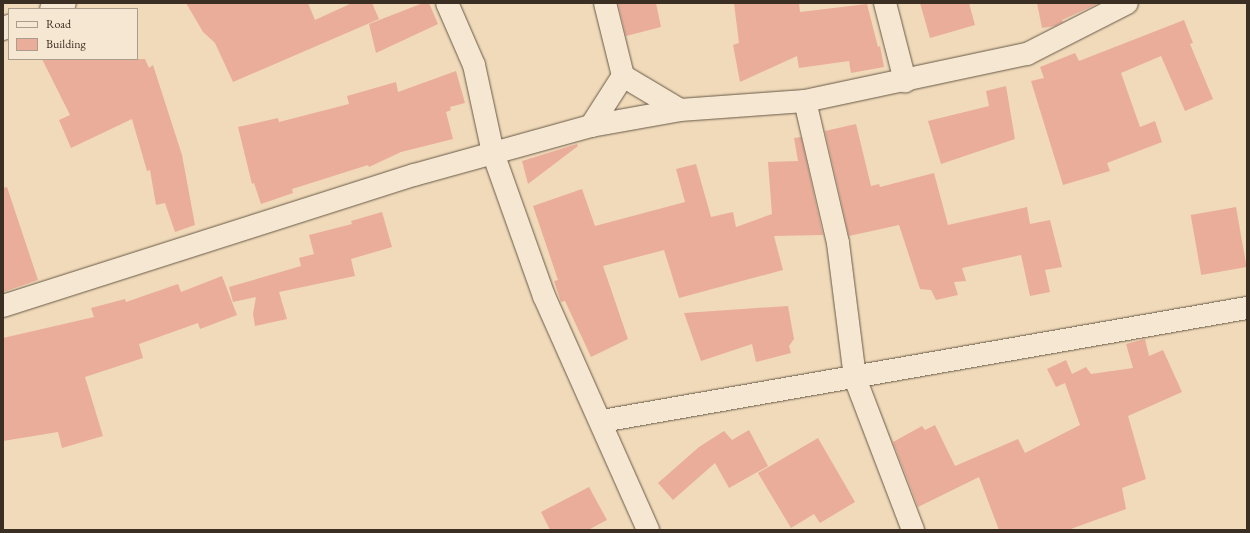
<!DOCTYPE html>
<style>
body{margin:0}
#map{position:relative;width:1250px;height:533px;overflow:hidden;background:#f0dab9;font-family:"EB Garamond",serif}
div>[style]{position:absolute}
.building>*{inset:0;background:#eaad9a;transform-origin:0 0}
.roads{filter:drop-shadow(0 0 1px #685948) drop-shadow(0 0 1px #685948)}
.minor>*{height:22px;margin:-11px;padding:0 11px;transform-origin:11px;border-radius:11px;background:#f5e7d2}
span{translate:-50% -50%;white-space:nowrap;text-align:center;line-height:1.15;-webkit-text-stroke:3px #f5e7d2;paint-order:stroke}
.frame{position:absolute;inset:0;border:4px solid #3b2e22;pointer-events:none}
.legend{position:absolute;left:8px;top:8px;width:130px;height:52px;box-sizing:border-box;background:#f5e7d2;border:1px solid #ab9d8c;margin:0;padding:5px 7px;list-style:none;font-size:12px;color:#3b2e22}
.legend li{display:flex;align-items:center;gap:8px;height:20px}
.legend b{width:20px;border:1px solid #ab9d8c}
</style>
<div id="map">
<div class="building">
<div style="clip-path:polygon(186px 3px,308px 3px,315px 20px,352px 3px,372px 3px,379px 19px,233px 82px,215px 43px,203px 32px)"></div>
<div style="clip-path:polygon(423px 3px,429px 3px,438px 24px,376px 53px,369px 24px)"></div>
<div style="clip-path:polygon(618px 3px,656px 3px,661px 27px,626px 36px)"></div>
<div style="clip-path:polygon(734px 3px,799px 3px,800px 12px,867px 4px,878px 47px,880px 46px,884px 67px,851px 73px,849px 61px,799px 68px,797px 56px,740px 82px,733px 45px,739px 43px)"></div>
<div style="clip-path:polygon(920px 3px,969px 3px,975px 25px,930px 38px)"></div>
<div style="clip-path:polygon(1037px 3px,1099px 3px,1062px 20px,1063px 22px,1055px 26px,1042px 28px)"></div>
<div style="clip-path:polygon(1184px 20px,1193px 43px,1190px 44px,1213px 99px,1185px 111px,1161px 56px,1121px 73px,1140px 127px,1155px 121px,1162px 142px,1107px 163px,1110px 171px,1063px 185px,1031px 81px,1044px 78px,1040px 67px,1075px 53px,1079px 61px)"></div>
<div style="clip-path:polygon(42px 59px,145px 59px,149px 68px,153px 65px,182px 155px,195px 225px,175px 232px,165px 203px,156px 205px,150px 170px,147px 171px,132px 119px,71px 148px,59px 120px,70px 115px)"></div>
<div style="clip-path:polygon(456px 71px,465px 103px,450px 107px,451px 110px,446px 112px,453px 139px,401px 152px,369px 167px,368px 165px,292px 189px,293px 193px,261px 204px,254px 183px,252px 184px,238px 127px,278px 118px,279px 122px,349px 104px,347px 96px,396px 82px,398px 92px)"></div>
<div style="clip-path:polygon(1006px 86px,1015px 139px,941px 164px,928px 121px,989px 106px,986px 91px)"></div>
<div style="clip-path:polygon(856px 124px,871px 186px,879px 184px,880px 187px,934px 173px,948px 225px,1027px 207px,1030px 224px,1050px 220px,1062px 267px,1045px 270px,1050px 292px,1030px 296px,1021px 255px,962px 268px,966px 281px,954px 282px,958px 295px,936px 300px,931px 290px,920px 289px,899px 225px,849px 236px,825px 131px)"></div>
<div style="clip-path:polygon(801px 137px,823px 235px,774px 236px,783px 270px,679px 298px,664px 250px,603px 266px,628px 339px,591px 357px,565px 301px,561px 302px,554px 281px,558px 280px,533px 206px,582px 189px,595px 226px,685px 202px,676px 169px,696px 164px,711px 217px,733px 212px,736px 227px,772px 214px,768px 162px,798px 161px,794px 138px)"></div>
<div style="clip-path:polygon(577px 144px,578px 146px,528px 184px,522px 161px)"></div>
<div style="clip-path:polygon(7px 187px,38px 280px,3px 292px,3px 188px)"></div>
<div style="left:1236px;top:207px;width:61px;height:46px;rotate:80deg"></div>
<div style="clip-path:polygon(382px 212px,392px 247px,351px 259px,355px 276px,279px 292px,287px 319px,255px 326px,253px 314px,256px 297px,233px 302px,229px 287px,301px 266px,299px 258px,314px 254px,309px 235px,352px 224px,351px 221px)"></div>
<div style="clip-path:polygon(222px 276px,237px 315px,200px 329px,198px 323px,139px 344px,143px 358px,85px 377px,103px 436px,62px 448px,58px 432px,3px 441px,3px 338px,94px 317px,91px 308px,125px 299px,126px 302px,178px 284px,181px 292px)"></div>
<div style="clip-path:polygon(788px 306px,794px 339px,789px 346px,791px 353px,756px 362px,752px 344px,701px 361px,684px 313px)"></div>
<div style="clip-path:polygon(1145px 339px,1149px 356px,1163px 350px,1182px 392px,1128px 416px,1146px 479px,1122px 488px,1126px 509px,1068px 530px,999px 530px,979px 477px,918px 507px,893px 442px,922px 426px,925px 430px,935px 425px,955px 466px,1018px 439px,1025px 453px,1080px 425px,1065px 383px,1056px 387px,1047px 369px,1066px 360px,1072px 374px,1086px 367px,1091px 374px,1133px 368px,1126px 344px)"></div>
<div style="clip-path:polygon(749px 430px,768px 466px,729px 488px,715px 463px,673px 500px,658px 483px,699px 447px,724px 431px,732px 440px)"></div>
<div style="clip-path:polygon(818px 438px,855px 502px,820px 523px,814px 514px,791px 528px,758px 473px)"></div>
<div style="clip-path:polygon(589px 487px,607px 520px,588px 530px,550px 530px,541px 512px)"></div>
</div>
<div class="roads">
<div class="minor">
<div style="left:447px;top:3px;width:68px;rotate:66.5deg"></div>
<div style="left:474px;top:65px;width:90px;rotate:77.8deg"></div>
<div style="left:493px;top:153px;width:152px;rotate:70.4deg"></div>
<div style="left:544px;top:296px;width:256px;rotate:66deg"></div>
<div style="left:605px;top:3px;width:75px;rotate:76.1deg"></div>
<div style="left:623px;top:76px;width:66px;rotate:30.8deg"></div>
<div style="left:885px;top:3px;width:81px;rotate:75.6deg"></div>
<div style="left:51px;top:9px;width:15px;rotate:-23deg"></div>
<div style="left:3px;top:29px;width:7px;rotate:-27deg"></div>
<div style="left:805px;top:101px;width:146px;rotate:76.9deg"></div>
<div style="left:838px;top:243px;width:136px;rotate:82.8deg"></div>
<div style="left:855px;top:378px;width:163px;rotate:69.1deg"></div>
<div style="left:591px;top:126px;width:59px;rotate:-57.4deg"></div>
<div style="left:3px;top:306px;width:431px;rotate:-17.7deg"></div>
<div style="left:414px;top:175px;width:184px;rotate:-15.5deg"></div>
<div style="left:591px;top:126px;width:90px;rotate:-10.2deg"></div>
<div style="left:680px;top:110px;width:125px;rotate:-4.1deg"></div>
<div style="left:805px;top:101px;width:227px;rotate:-12deg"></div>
<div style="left:1027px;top:54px;width:112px;rotate:-27deg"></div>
<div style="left:602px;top:421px;width:655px;rotate:-9.94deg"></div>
</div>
</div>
<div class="frame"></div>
<ul class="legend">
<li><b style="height:5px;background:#f5e7d2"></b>Road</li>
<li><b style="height:11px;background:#eaad9a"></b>Building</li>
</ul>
</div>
